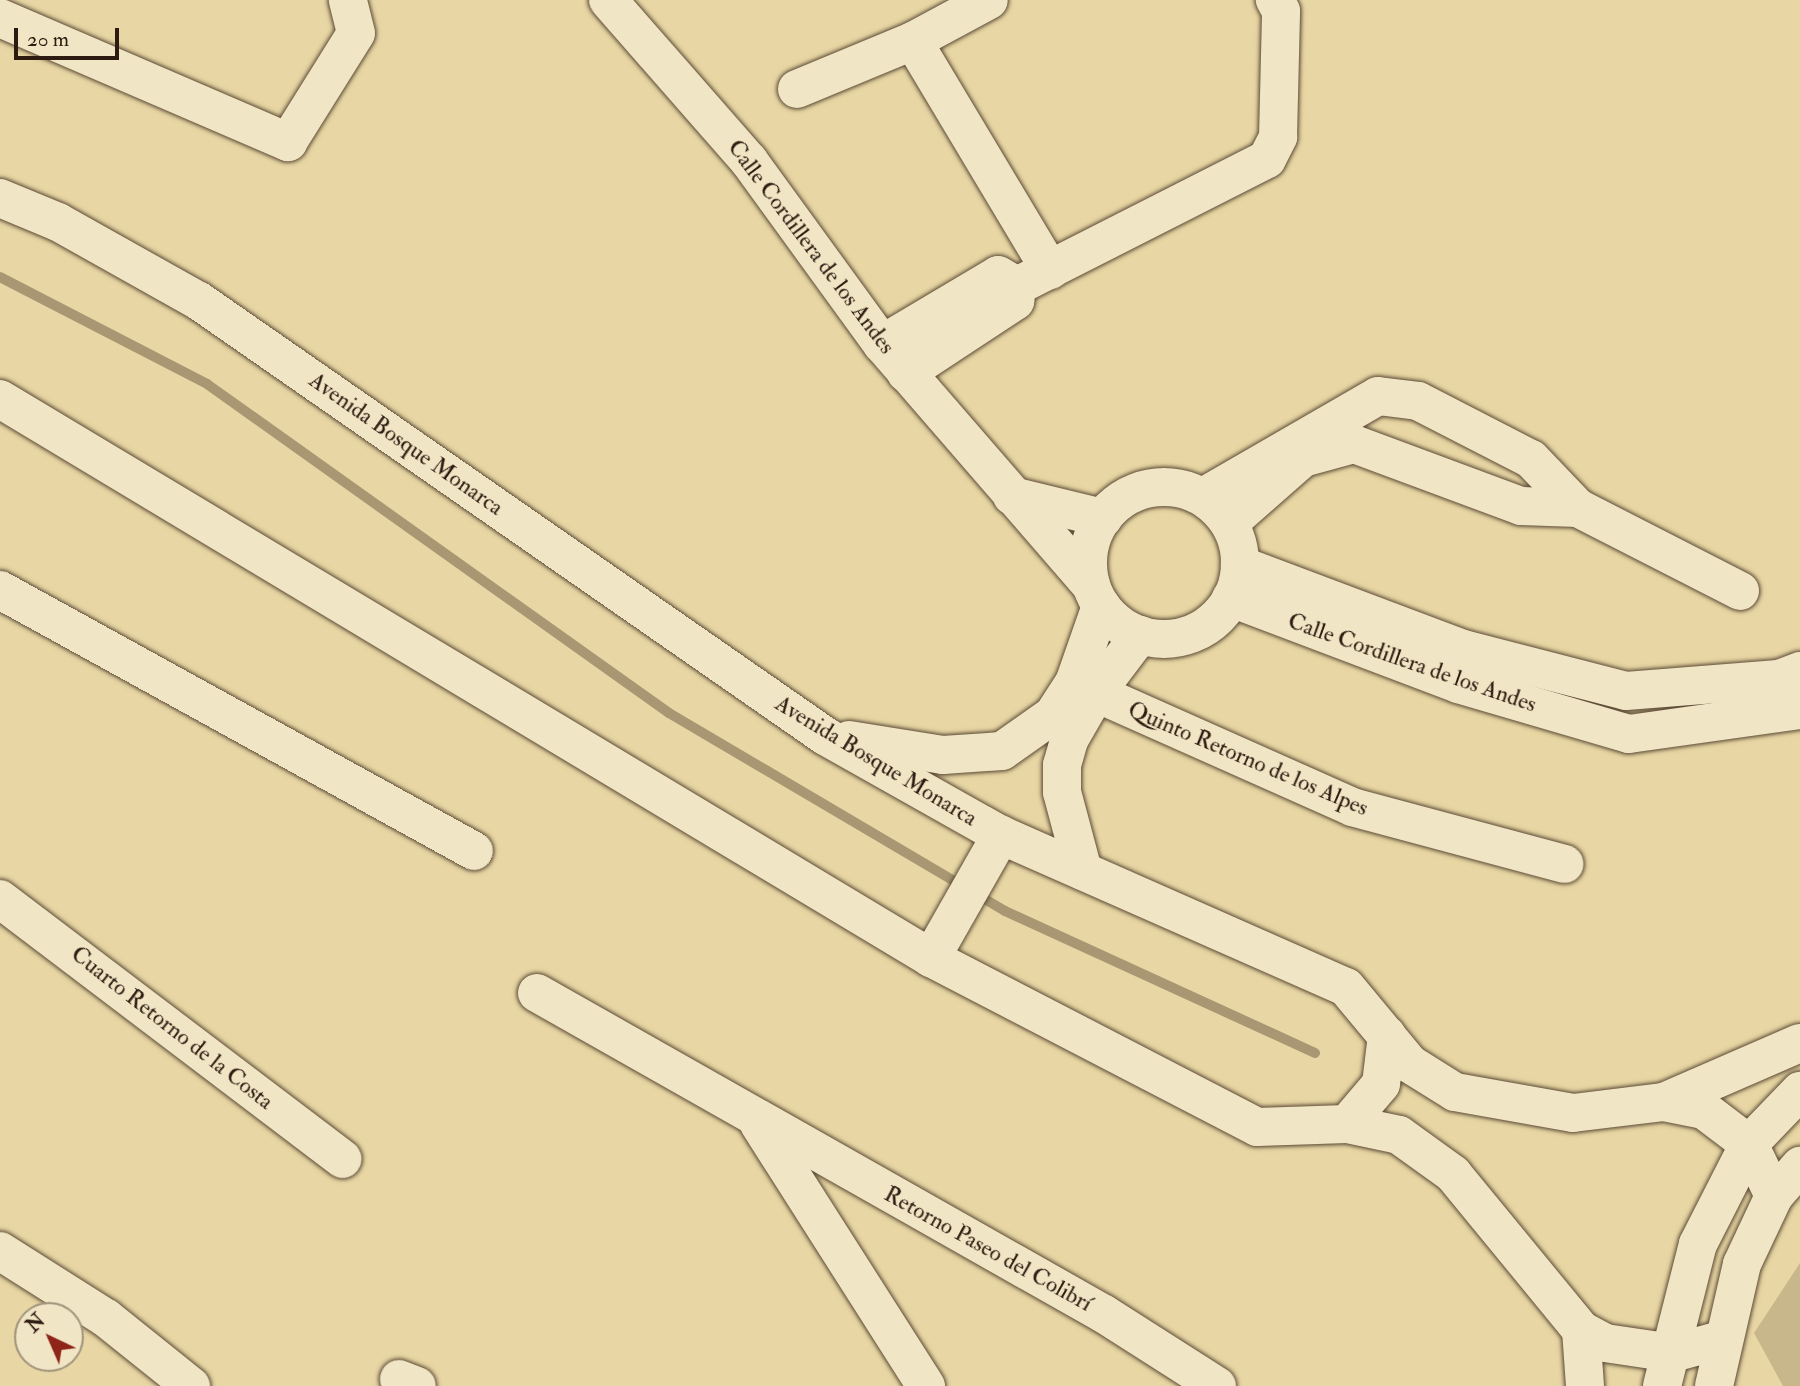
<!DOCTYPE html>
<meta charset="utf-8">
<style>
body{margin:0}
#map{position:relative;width:1800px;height:1386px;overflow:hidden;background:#e8d7a4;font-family:"IM FELL Double Pica",serif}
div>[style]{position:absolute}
.green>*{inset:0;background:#c8b78b}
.stream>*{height:10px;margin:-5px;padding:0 5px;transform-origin:5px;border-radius:5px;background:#a89772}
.roads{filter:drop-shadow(0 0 2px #5c4a36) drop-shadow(0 0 2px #5c4a36)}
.street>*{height:38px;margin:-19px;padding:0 19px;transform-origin:19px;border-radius:19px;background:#f0e5c4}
.secondary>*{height:38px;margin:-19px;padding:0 19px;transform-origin:19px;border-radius:19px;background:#f0e5c4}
.secondary>.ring{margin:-19px;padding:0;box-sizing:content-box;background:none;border:38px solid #f0e5c4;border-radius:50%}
span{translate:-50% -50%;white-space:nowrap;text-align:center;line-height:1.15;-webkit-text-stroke:5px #f0e5c4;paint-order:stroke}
.street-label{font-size:23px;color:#2d1b11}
.north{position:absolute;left:14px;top:1302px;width:70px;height:70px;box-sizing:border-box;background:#f0e5c4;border:2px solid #a2947c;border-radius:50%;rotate:316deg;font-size:19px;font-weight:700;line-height:28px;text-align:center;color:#2d1b11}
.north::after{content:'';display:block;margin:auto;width:24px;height:32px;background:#8f2418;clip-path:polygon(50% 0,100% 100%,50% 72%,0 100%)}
.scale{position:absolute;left:14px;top:28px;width:105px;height:32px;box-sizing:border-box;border:4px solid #2d1b11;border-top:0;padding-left:9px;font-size:21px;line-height:24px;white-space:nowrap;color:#2d1b11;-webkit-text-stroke:5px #f0e5c4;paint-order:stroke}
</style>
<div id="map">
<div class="green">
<div style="clip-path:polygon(1800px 1263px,1800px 1386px,1783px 1386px,1754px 1333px)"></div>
</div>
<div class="stream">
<div style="left:0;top:277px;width:233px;rotate:27.3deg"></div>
<div style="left:207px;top:384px;width:567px;rotate:35.46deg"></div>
<div style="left:669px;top:713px;width:390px;rotate:30.5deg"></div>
<div style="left:1005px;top:911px;width:341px;rotate:24.6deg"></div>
</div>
<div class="roads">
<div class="street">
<div style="left:0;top:18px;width:314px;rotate:23.3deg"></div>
<div style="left:288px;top:142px;width:128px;rotate:-58deg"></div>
<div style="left:356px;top:33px;width:34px;rotate:-104deg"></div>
<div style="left:913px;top:41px;width:267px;rotate:59.1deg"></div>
<div style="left:797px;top:89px;width:126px;rotate:-22.5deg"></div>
<div style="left:913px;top:41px;width:86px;rotate:-28.3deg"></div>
<div style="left:1017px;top:286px;width:280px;rotate:-26.9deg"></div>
<div style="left:1267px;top:159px;width:25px;rotate:-63deg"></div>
<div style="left:1278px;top:137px;width:126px;rotate:-88.6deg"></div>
<div style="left:1281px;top:11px;width:13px;rotate:-119deg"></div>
<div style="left:882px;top:344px;width:135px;rotate:-30.7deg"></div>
<div style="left:998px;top:275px;width:22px;rotate:30deg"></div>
<div style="left:906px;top:373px;width:131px;rotate:-33.4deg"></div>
<div style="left:1015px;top:301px;width:15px;rotate:-82deg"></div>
<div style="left:1203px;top:497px;width:202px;rotate:-30deg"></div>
<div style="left:1378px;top:396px;width:40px;rotate:7.1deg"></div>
<div style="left:1418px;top:401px;width:127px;rotate:27.2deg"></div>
<div style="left:1531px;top:459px;width:68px;rotate:46.2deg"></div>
<div style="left:1578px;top:508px;width:182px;rotate:27.1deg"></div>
<div style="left:1229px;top:523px;width:98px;rotate:-41.3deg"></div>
<div style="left:1303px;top:458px;width:53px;rotate:-15.4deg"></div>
<div style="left:1354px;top:444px;width:178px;rotate:20.4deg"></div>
<div style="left:1521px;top:506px;width:57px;rotate:2deg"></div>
<div style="left:0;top:590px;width:541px;rotate:28.84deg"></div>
<div style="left:1074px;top:683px;width:304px;rotate:24deg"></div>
<div style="left:1352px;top:807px;width:220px;rotate:15deg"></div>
<div style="left:0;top:899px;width:430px;rotate:37.2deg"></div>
<div style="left:537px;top:993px;width:652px;rotate:29.52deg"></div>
<div style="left:1104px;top:1314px;width:134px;rotate:32.5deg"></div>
<div style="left:759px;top:1124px;width:311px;rotate:57.5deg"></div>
<div style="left:0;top:1251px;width:125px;rotate:32.3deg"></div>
<div style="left:106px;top:1318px;width:109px;rotate:38.7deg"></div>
<div style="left:399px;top:1379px;width:19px;rotate:21deg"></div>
<div style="left:1662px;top:1386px;width:146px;rotate:-75.8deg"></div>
<div style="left:1698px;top:1244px;width:112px;rotate:-63deg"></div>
<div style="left:1749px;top:1144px;width:74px;rotate:-46.1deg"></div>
<div style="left:1714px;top:1386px;width:125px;rotate:-77.1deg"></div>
<div style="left:1742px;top:1264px;width:75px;rotate:-64.8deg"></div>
<div style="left:1774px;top:1196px;width:40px;rotate:-49deg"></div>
</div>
<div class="secondary">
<div style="left:608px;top:0;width:214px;rotate:48.8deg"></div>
<div style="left:749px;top:161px;width:226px;rotate:54deg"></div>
<div style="left:882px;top:344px;width:319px;rotate:49.1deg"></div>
<div style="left:0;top:198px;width:63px;rotate:22.5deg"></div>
<div style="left:58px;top:222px;width:162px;rotate:29.3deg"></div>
<div style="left:199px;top:301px;width:762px;rotate:34.79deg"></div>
<div style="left:825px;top:736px;width:202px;rotate:29.4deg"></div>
<div style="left:1001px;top:835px;width:377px;rotate:23.8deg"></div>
<div style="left:1346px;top:987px;width:100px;rotate:50.3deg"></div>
<div style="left:1410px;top:1064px;width:53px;rotate:31.9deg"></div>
<div style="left:1455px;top:1092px;width:120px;rotate:10.1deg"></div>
<div style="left:1573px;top:1113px;width:92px;rotate:-6.9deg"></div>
<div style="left:1664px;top:1102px;width:41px;rotate:11.3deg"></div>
<div style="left:1704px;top:1110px;width:56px;rotate:37.1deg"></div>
<div style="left:1749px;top:1144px;width:58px;rotate:64.3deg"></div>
<div style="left:0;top:399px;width:1086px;rotate:30.98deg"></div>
<div style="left:931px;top:958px;width:367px;rotate:27.4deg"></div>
<div style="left:1257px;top:1127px;width:90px;rotate:-1.9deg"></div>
<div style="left:1347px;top:1124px;width:53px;rotate:11.9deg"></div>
<div style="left:1399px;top:1135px;width:67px;rotate:35.8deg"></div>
<div style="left:1453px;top:1174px;width:202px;rotate:50.6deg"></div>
<div style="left:1581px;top:1330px;width:27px;rotate:28deg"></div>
<div style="left:1605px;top:1343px;width:69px;rotate:8.4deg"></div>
<div style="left:1673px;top:1353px;width:50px;rotate:-15.2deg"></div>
<div class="ring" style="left:1088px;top:487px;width:114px;height:114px"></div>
<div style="left:1012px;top:496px;width:94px;rotate:13.6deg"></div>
<div style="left:1240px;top:565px;width:238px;rotate:20.6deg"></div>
<div style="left:1463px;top:649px;width:168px;rotate:14.4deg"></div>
<div style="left:1626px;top:691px;width:153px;rotate:-4.5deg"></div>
<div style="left:1779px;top:679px;width:22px;rotate:-21deg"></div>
<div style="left:1231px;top:598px;width:243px;rotate:20.7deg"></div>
<div style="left:1458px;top:684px;width:178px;rotate:16.3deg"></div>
<div style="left:1629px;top:734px;width:173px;rotate:-8deg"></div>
<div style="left:849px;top:740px;width:95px;rotate:9.1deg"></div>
<div style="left:943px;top:755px;width:59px;rotate:-3.9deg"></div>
<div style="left:1002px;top:751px;width:62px;rotate:-35.2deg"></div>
<div style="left:1053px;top:715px;width:38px;rotate:-57deg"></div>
<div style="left:1074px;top:683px;width:82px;rotate:-70.7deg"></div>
<div style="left:1083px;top:871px;width:82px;rotate:-104.9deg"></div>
<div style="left:1062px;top:792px;width:27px;rotate:-90deg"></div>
<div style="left:1062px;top:765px;width:26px;rotate:-74deg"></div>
<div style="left:1069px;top:740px;width:54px;rotate:-60.1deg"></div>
<div style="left:1096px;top:693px;width:73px;rotate:-52.8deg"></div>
<div style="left:931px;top:958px;width:142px;rotate:-60.4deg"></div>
<div style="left:1664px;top:1102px;width:148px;rotate:-23.5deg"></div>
<div style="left:1347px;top:1124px;width:52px;rotate:-49.6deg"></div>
<div style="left:1381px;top:1084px;width:49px;rotate:-83deg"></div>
<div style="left:1581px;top:1330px;width:56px;rotate:85.9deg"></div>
</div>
</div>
<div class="street-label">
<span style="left:811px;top:247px;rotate:53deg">Calle Cordillera de los Andes</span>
<span style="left:406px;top:444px;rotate:35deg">Avenida Bosque Monarca</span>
<span style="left:1412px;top:663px;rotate:19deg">Calle Cordillera de los Andes</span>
<span style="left:1248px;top:759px;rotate:23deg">Quinto Retorno de los Alpes</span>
<span style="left:876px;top:761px;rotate:31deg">Avenida Bosque Monarca</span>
<span style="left:172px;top:1028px;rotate:38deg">Cuarto Retorno de la Costa</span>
<span style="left:988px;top:1249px;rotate:29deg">Retorno Paseo del Colibrí</span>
</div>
<div class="north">N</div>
<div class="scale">20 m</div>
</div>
